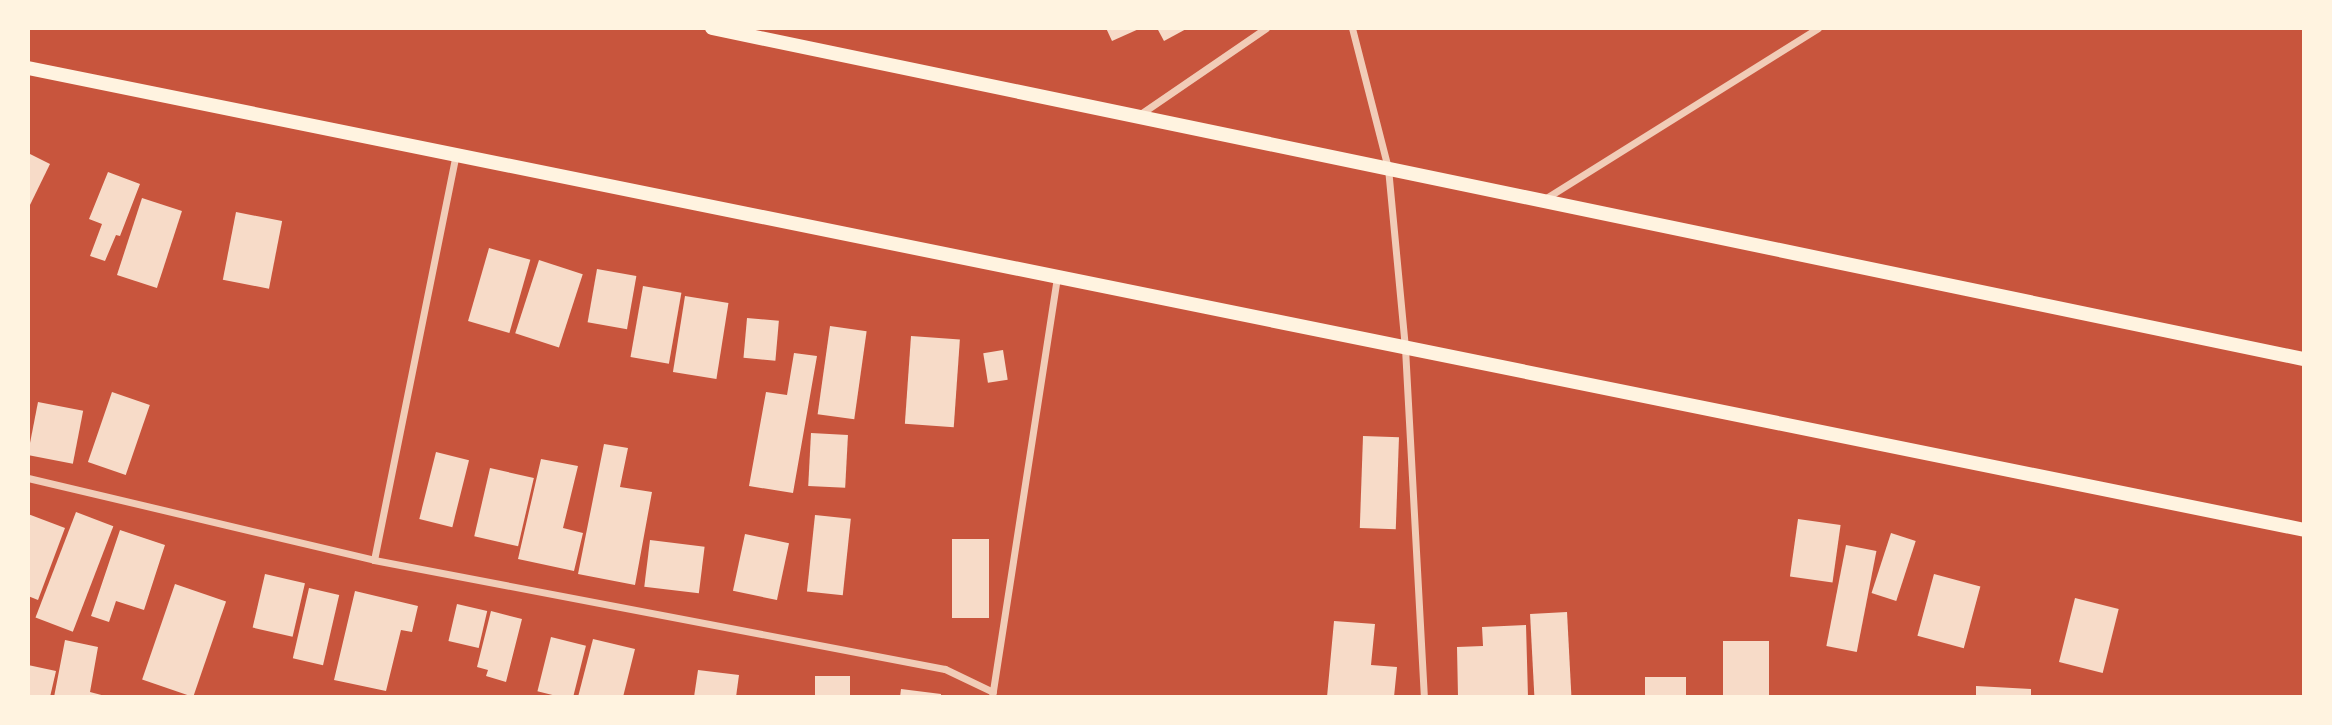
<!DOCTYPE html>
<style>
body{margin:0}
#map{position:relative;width:2332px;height:725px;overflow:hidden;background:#c8553d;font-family:"Archivo Narrow",sans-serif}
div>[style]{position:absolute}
.building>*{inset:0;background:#f7dbc8;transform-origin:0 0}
.minor>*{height:7px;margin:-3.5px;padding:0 3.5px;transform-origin:3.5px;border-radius:3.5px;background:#f1ccb7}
.secondary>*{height:14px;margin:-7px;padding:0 7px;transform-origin:7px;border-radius:7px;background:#fff3e0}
span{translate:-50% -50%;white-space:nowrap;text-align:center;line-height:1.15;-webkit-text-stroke:7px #fff3e0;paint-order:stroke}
.frame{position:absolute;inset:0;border:30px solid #fff3e0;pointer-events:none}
</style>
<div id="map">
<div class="building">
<div style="clip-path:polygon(1106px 28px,1141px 28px,1112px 41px)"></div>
<div style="clip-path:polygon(1157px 28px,1188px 28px,1164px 41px)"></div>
<div style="clip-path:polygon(28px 153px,50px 164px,28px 209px)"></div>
<div style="clip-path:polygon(108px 172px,140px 184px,120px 236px,116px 235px,105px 261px,90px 256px,102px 224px,89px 219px)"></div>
<div style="left:142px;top:198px;width:42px;height:81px;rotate:18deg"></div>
<div style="left:236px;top:212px;width:47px;height:69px;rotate:11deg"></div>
<div style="left:489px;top:248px;width:43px;height:76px;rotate:16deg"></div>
<div style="left:539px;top:260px;width:46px;height:77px;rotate:18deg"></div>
<div style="left:597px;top:269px;width:40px;height:54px;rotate:10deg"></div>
<div style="left:643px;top:286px;width:39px;height:72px;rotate:10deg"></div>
<div style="left:685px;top:296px;width:44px;height:77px;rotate:9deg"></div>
<div style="left:747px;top:318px;width:32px;height:40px;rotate:5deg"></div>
<div style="left:830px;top:326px;width:37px;height:89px;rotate:8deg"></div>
<div style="left:911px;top:336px;width:49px;height:88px;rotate:4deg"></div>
<div style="left:1003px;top:350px;width:30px;height:20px;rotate:81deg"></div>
<div style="clip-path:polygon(794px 353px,817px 356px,793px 493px,749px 486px,766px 392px,787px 395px)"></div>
<div style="left:112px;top:392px;width:40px;height:74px;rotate:19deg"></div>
<div style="left:38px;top:402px;width:46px;height:54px;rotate:11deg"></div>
<div style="left:811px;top:433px;width:37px;height:53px;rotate:3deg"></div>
<div style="left:1363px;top:436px;width:36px;height:92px;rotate:2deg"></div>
<div style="clip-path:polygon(604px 444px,628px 448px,620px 487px,652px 492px,635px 585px,578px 574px)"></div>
<div style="left:436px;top:452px;width:34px;height:69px;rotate:14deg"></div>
<div style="clip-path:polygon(541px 459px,578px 466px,563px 528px,583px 533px,574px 571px,518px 559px)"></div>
<div style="left:490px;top:468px;width:45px;height:70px;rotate:13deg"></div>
<div style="left:76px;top:512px;width:40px;height:113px;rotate:21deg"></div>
<div style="clip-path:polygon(28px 514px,65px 528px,38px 600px,28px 596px)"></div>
<div style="left:815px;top:515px;width:36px;height:77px;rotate:6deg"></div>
<div style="left:1798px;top:519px;width:43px;height:58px;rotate:8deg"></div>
<div style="clip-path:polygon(120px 530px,165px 545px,144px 610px,116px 601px,109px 622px,91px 616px)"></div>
<div style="left:1891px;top:533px;width:26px;height:63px;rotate:18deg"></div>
<div style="left:745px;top:534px;width:45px;height:58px;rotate:12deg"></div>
<div style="left:952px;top:539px;width:37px;height:79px"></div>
<div style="left:650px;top:540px;width:55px;height:47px;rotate:7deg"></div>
<div style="left:1846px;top:545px;width:31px;height:103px;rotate:11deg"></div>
<div style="left:265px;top:574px;width:41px;height:55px;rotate:13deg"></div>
<div style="left:1934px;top:574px;width:48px;height:64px;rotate:15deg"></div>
<div style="left:175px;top:584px;width:54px;height:101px;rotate:19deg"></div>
<div style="left:309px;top:588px;width:31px;height:72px;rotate:13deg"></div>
<div style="clip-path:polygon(355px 591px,418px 606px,412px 632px,401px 630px,386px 691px,334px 680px)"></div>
<div style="left:2075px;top:598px;width:45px;height:66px;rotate:14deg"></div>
<div style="left:457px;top:604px;width:31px;height:38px;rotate:13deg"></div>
<div style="clip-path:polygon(491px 611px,522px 619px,506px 682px,486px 676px,488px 670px,477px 667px)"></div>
<div style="left:1567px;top:612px;width:85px;height:37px;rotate:87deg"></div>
<div style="clip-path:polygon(1334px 621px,1375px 624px,1371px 665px,1397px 667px,1394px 697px,1327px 697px)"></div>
<div style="clip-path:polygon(1526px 625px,1528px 697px,1458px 697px,1457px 647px,1483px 646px,1482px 627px)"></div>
<div style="left:551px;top:637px;width:36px;height:56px;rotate:14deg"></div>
<div style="clip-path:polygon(593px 639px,635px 649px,623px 697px,578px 697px)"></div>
<div style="clip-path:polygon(65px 640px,98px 647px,90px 692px,109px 697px,54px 697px)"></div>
<div style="left:1723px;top:641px;width:46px;height:56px"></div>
<div style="clip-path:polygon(28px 665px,56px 671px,50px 697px,28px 697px)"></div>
<div style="clip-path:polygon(698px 670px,739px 675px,736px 697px,694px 697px)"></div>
<div style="left:815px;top:676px;width:35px;height:21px"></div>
<div style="left:1645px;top:677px;width:41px;height:20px"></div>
<div style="clip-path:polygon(1976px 686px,2031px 689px,2031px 697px,1976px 697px)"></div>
<div style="clip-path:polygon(901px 689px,941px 694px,941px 697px,900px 697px)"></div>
</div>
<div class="minor">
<div style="left:1352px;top:28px;width:145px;rotate:75.6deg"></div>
<div style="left:1388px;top:168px;width:181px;rotate:84.6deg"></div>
<div style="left:1405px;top:348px;width:350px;rotate:86.9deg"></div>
<div style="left:1139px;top:115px;width:154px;rotate:-34.4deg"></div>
<div style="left:1543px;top:200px;width:324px;rotate:-32deg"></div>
<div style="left:28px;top:478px;width:356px;rotate:13.3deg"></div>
<div style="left:374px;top:560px;width:581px;rotate:10.81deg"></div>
<div style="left:945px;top:669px;width:53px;rotate:25.6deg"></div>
<div style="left:374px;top:560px;width:413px;rotate:-78.6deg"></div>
<div style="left:992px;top:697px;width:425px;rotate:-81.2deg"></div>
</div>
<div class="secondary">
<div style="left:712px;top:28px;width:1626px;rotate:11.75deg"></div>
<div style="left:28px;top:68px;width:2322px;rotate:11.47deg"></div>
</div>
<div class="frame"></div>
</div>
